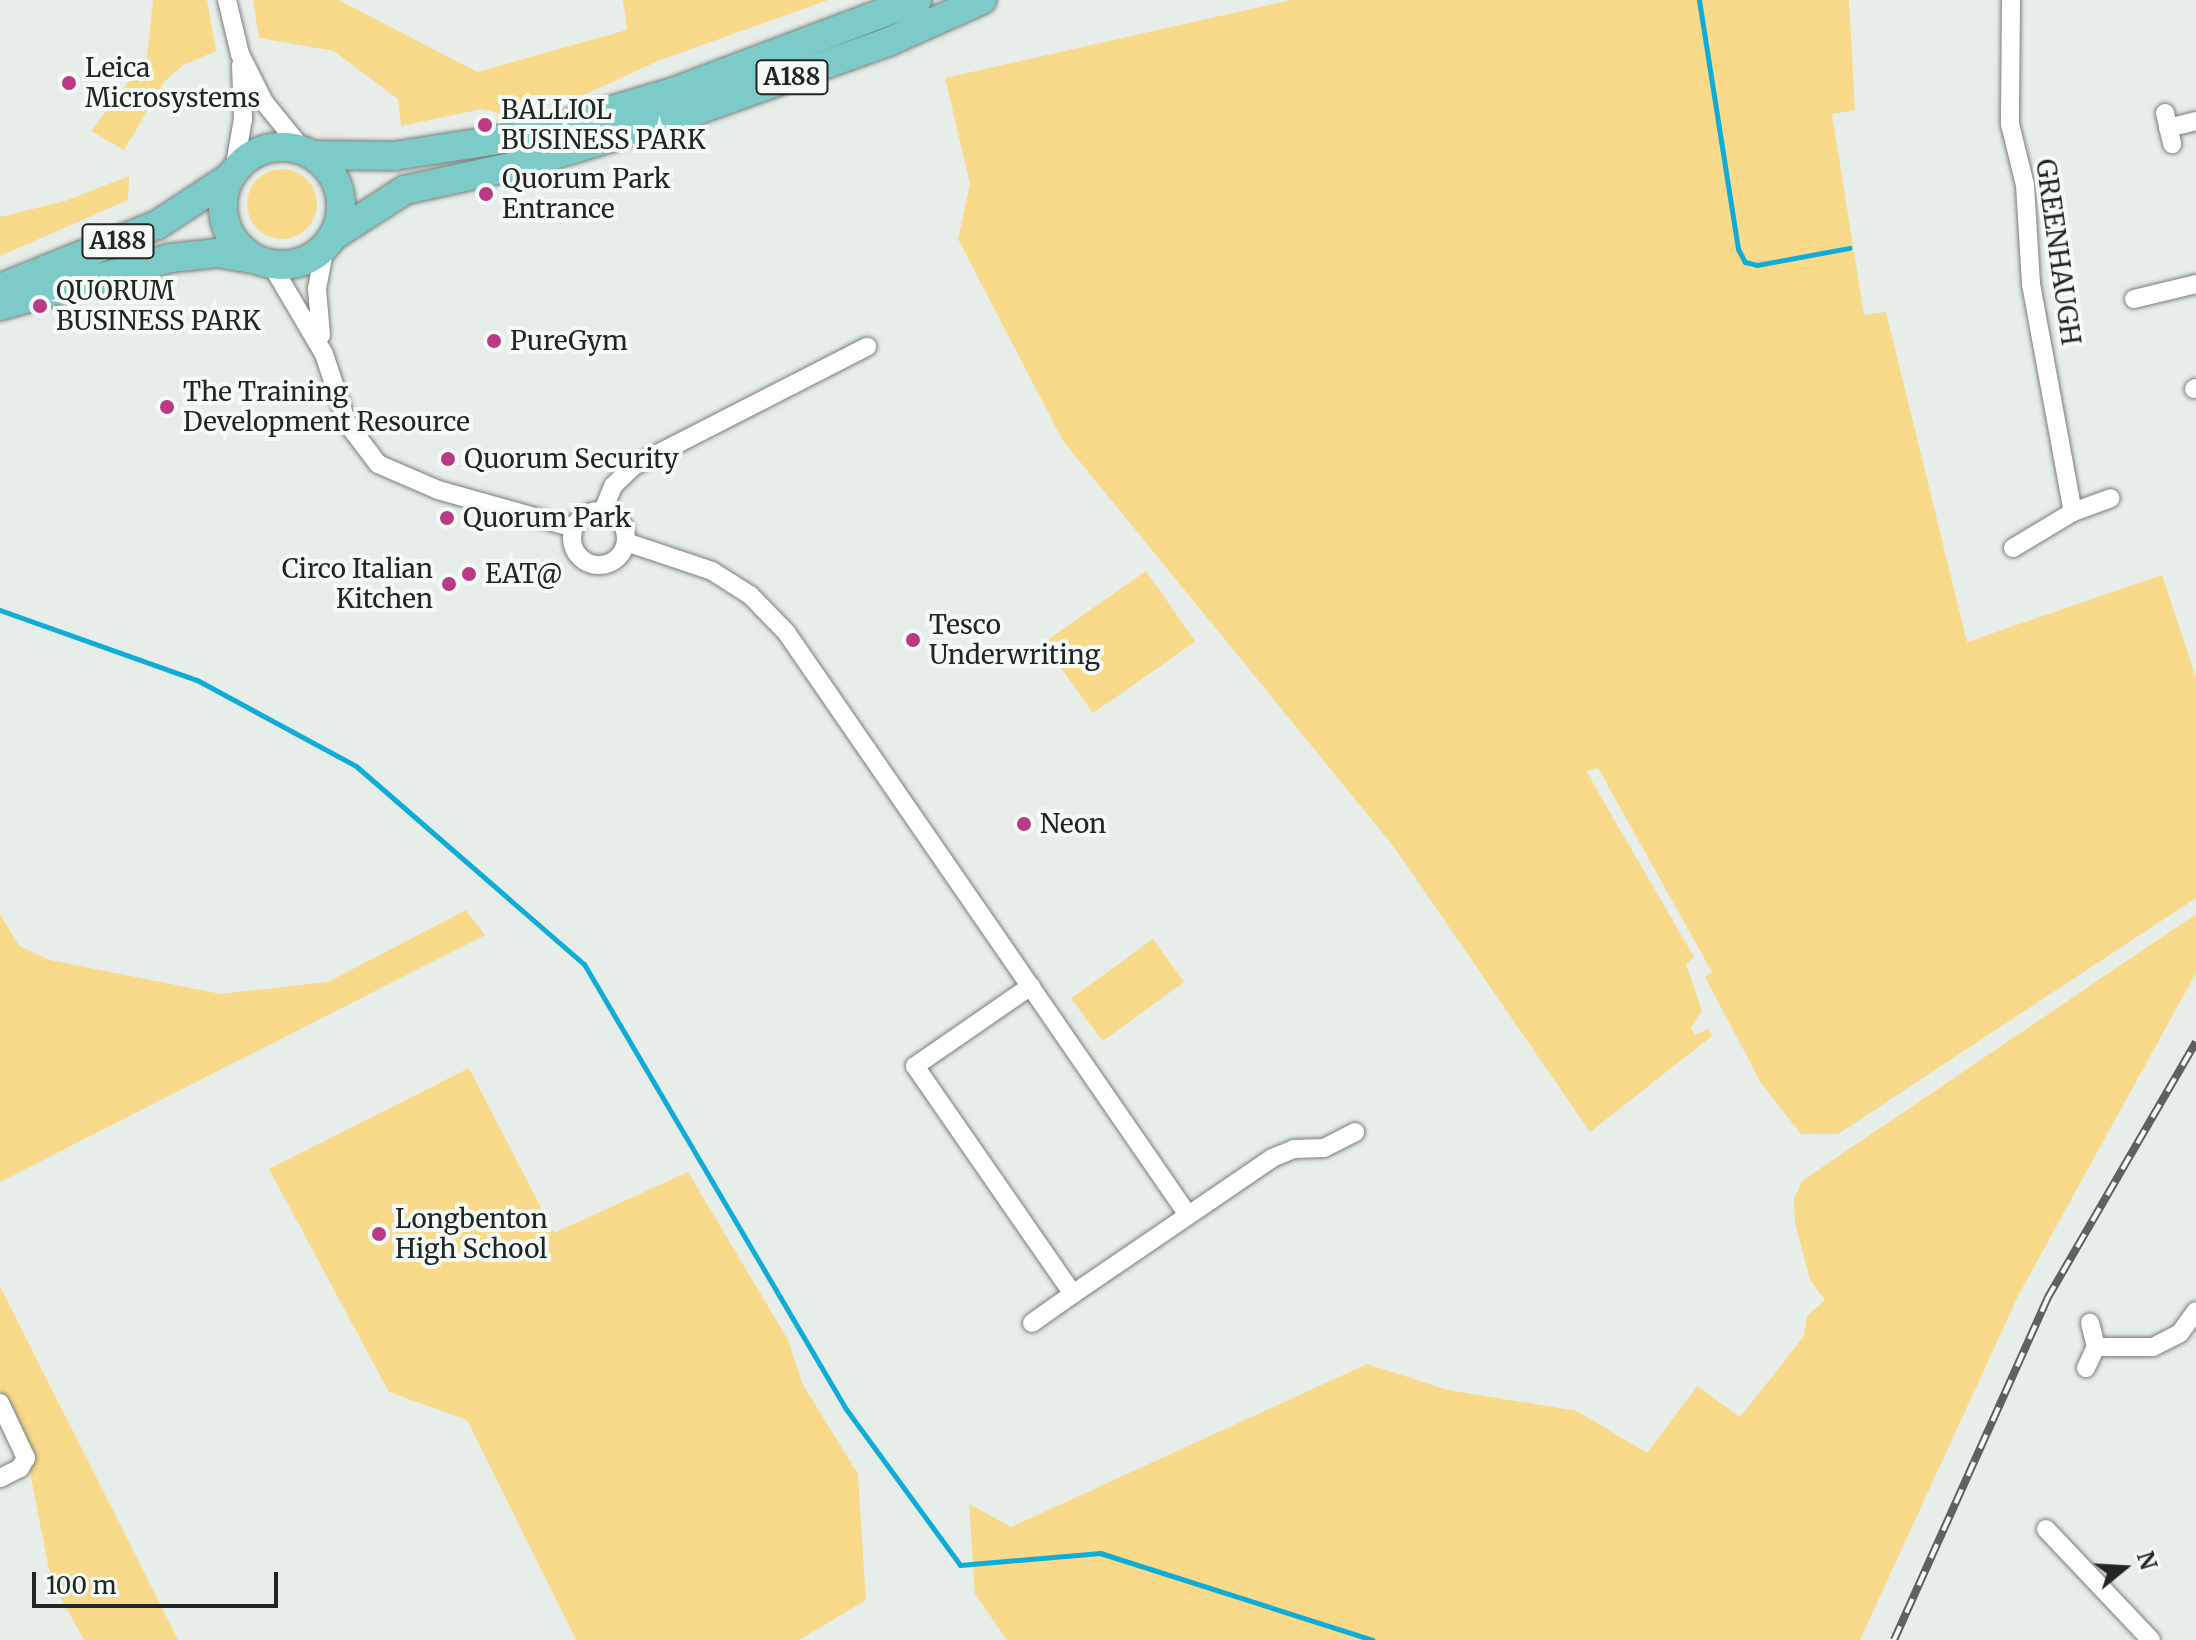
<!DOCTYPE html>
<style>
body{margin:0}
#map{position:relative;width:2196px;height:1640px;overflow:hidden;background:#e7eee9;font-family:Merriweather,serif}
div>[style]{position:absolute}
.green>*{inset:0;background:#f8da8a;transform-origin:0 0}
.round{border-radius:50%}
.stream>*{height:5px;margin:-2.5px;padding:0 2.5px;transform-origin:2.5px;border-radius:2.5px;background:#10acd8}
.roads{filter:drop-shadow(0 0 2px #787f7b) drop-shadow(0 0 2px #787f7b)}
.street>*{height:18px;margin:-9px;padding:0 9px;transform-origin:9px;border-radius:9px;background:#fff}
.street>.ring{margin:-9px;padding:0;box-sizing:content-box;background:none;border:18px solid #fff;border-radius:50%}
.primary>*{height:28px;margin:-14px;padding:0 14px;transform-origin:14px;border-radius:14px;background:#7ccbc8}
.primary>.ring{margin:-14px;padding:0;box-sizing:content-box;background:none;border:28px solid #7ccbc8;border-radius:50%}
.rail>*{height:8px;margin-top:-4px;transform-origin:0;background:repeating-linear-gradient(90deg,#f4fbf6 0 15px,#5e625f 0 30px);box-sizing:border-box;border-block:2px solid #5e625f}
.dots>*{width:22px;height:22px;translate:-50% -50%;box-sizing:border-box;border:4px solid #f4fbf6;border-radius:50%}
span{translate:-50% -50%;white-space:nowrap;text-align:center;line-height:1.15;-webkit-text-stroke:8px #f4fbf6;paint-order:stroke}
.shield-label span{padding:2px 6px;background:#f4fbf6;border:2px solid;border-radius:6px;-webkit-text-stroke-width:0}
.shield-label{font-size:24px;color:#222523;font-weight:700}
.poi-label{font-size:26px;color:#222523}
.left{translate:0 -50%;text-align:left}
.right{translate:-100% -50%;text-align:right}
.street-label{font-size:26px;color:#222523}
.north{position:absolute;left:2084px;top:1528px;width:80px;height:80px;-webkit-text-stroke:6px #f4fbf6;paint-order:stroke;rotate:72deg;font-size:22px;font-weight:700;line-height:32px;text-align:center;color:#222523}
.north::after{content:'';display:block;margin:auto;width:28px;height:36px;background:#222523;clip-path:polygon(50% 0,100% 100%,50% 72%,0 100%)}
.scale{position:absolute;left:32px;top:1572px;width:246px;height:36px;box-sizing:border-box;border:4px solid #222523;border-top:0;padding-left:10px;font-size:24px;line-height:28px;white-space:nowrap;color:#222523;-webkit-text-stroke:6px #f4fbf6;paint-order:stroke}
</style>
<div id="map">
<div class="green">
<div style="clip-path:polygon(153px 0,207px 0,216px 51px,183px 65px,165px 81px,124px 150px,91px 131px,147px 57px)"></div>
<div style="clip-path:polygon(253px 0,339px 0,477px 72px,627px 30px,623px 0,828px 0,658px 61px,586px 94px,511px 116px,482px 109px,401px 126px,398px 99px,334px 51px,259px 38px)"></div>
<div style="clip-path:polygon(1291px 0,1849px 0,1855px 110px,1832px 114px,1864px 315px,1886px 312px,1967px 642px,2162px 575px,2196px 678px,2196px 898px,1838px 1134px,1801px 1134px,1761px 1083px,1705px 977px,1712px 972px,1598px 768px,1586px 771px,1694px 957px,1686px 964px,1702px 1011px,1691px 1028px,1695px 1035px,1708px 1029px,1712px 1036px,1590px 1132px,1394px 847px,1063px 441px,958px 239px,970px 184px,945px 78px)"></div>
<div class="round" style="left:247px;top:169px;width:70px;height:70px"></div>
<div style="clip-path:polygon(129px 176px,128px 200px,0 256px,0 217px,65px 201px)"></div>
<div style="left:1146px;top:571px;width:86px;height:125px;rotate:55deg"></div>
<div style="clip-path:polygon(466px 910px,485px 935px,0 1182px,0 914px,19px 946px,50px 960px,221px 994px,328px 982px)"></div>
<div style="clip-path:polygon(2196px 914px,2196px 973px,2018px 1296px,1860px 1640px,1007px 1640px,975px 1594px,969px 1504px,1011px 1527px,1367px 1364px,1448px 1390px,1577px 1411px,1647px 1453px,1697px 1386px,1740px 1417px,1804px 1336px,1807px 1316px,1825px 1300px,1810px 1280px,1795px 1223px,1794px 1199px,1802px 1181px)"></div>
<div style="left:1153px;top:939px;width:53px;height:101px;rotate:54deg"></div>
<div style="clip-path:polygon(469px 1068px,554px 1233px,688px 1172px,788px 1340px,803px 1385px,858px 1474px,866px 1600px,799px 1640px,576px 1640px,467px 1420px,389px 1392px,269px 1169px)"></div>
<div style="clip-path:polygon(0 1286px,178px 1640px,84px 1640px,51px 1580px,29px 1467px,32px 1452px,0 1389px)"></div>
</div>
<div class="stream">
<div style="left:1699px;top:0;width:252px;rotate:81.1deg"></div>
<div style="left:1738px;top:249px;width:15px;rotate:62deg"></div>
<div style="left:1745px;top:262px;width:12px;rotate:14deg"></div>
<div style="left:1757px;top:265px;width:94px;rotate:-10.5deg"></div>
<div style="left:0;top:610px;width:209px;rotate:19.6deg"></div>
<div style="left:197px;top:680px;width:181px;rotate:28.4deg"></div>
<div style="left:356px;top:766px;width:302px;rotate:41deg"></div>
<div style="left:584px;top:964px;width:516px;rotate:59.51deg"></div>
<div style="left:846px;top:1409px;width:193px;rotate:53.8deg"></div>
<div style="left:960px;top:1565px;width:141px;rotate:-4.9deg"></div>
<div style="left:1100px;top:1553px;width:286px;rotate:17.7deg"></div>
</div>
<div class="roads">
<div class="street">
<div style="left:227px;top:0;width:56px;rotate:76.5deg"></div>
<div style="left:240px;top:54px;width:54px;rotate:63.4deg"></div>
<div style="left:264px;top:102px;width:62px;rotate:50.9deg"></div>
<div style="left:2011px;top:0;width:124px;rotate:90.5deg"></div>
<div style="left:2010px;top:124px;width:63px;rotate:76.2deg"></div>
<div style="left:2025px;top:185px;width:99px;rotate:86.5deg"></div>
<div style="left:2031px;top:284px;width:232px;rotate:79.6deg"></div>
<div style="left:2165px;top:113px;width:32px;rotate:77deg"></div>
<div style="left:2168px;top:128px;width:29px;rotate:-14deg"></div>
<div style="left:234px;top:170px;width:52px;rotate:-80deg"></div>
<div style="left:243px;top:119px;width:54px;rotate:-92.1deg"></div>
<div style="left:271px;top:264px;width:104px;rotate:59.5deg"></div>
<div style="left:324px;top:354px;width:73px;rotate:71.6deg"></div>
<div style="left:347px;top:423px;width:51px;rotate:52.9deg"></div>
<div style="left:378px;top:464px;width:65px;rotate:23.4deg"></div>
<div style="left:438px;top:490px;width:141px;rotate:15.6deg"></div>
<div style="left:2134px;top:299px;width:64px;rotate:-13.6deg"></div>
<div style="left:321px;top:335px;width:46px;rotate:-95deg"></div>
<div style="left:317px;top:289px;width:44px;rotate:-79.5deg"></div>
<div style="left:2194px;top:389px;width:2px;rotate:-27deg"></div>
<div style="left:603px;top:511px;width:27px;rotate:-68deg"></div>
<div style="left:613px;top:486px;width:29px;rotate:-44deg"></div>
<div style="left:634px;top:466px;width:262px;rotate:-27.1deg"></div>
<div class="ring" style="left:572px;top:511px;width:36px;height:36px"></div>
<div style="left:626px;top:542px;width:91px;rotate:18.6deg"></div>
<div style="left:712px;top:571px;width:45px;rotate:32.3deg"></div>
<div style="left:750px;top:595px;width:52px;rotate:45.8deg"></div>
<div style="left:786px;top:632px;width:708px;rotate:55.41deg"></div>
<div style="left:2013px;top:548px;width:70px;rotate:-31deg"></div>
<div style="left:2073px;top:512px;width:40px;rotate:-20.2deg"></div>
<div style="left:1031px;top:986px;width:141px;rotate:145.4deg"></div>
<div style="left:915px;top:1066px;width:277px;rotate:55.3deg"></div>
<div style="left:1073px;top:1294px;width:241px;rotate:-34.3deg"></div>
<div style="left:1272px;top:1158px;width:24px;rotate:-22deg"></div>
<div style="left:1294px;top:1149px;width:30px;rotate:-2deg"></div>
<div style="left:1324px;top:1148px;width:35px;rotate:-27deg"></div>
<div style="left:1032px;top:1323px;width:50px;rotate:-35.3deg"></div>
<div style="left:2096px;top:1347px;width:57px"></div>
<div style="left:2153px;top:1347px;width:30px;rotate:-27deg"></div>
<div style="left:2180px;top:1333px;width:27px;rotate:-54deg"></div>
<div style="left:2086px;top:1368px;width:23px;rotate:-65deg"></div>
<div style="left:2096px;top:1347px;width:25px;rotate:-104deg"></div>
<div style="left:0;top:1403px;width:61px;rotate:64.7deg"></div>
<div style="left:26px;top:1458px;width:12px;rotate:121deg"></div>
<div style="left:20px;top:1468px;width:22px;rotate:153deg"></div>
<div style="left:2046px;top:1529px;width:153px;rotate:46.6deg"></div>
</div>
<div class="primary">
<div class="ring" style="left:223px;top:147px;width:90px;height:90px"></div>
<div style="left:313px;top:155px;width:81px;rotate:0.7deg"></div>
<div style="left:394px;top:156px;width:138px;rotate:-8.8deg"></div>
<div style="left:530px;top:135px;width:152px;rotate:-16.8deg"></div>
<div style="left:676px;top:91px;width:258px;rotate:-20.7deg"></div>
<div style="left:332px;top:237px;width:87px;rotate:-32.8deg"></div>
<div style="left:405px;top:190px;width:118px;rotate:-12.3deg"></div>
<div style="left:520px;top:165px;width:157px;rotate:-16.7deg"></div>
<div style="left:670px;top:120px;width:232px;rotate:-19.7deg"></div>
<div style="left:888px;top:42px;width:103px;rotate:-24.1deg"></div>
<div style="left:0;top:288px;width:169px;rotate:-21.9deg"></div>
<div style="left:157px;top:225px;width:84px;rotate:-33.3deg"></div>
<div style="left:0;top:306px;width:178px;rotate:-15.7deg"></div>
<div style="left:171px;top:258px;width:47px;rotate:-6.1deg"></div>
<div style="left:218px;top:253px;width:40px;rotate:10deg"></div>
</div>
</div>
<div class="rail">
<div style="left:1894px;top:1640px;width:374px;rotate:-65.8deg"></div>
<div style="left:2047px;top:1299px;width:297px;rotate:-59.9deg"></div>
</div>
<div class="dots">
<div style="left:69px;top:83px;background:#ba3a85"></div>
<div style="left:485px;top:125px;background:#ba3a85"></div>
<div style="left:486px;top:194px;background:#ba3a85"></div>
<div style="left:40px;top:306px;background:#ba3a85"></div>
<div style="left:494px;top:341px;background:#ba3a85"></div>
<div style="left:167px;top:407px;background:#ba3a85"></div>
<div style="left:448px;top:459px;background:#ba3a85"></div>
<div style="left:447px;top:518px;background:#ba3a85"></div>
<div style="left:469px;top:574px;background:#ba3a85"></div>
<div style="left:449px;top:584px;background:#ba3a85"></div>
<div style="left:913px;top:640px;background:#ba3a85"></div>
<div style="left:1024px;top:824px;background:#ba3a85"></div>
<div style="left:379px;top:1234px;background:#ba3a85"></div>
</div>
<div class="shield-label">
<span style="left:792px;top:77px">A188</span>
<span style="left:118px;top:241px">A188</span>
</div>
<div class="poi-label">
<span class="left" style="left:85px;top:83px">Leica<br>Microsystems</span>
<span class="left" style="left:501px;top:125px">BALLIOL<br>BUSINESS PARK</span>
<span class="left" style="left:502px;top:194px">Quorum Park<br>Entrance</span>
<span class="left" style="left:56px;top:306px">QUORUM<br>BUSINESS PARK</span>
<span class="left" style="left:510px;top:341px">PureGym</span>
<span class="left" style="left:183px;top:407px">The Training<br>Development Resource</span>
<span class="left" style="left:464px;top:459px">Quorum Security</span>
<span class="left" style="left:463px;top:518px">Quorum Park</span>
<span class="right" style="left:433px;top:584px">Circo Italian<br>Kitchen</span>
<span class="left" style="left:485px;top:574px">EAT@</span>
<span class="left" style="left:929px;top:640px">Tesco<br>Underwriting</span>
<span class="left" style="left:1040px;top:824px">Neon</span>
<span class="left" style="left:395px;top:1234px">Longbenton<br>High School</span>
</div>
<div class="street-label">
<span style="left:2058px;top:252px;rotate:82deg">GREENHAUGH</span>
</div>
<div class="north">N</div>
<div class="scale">100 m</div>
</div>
